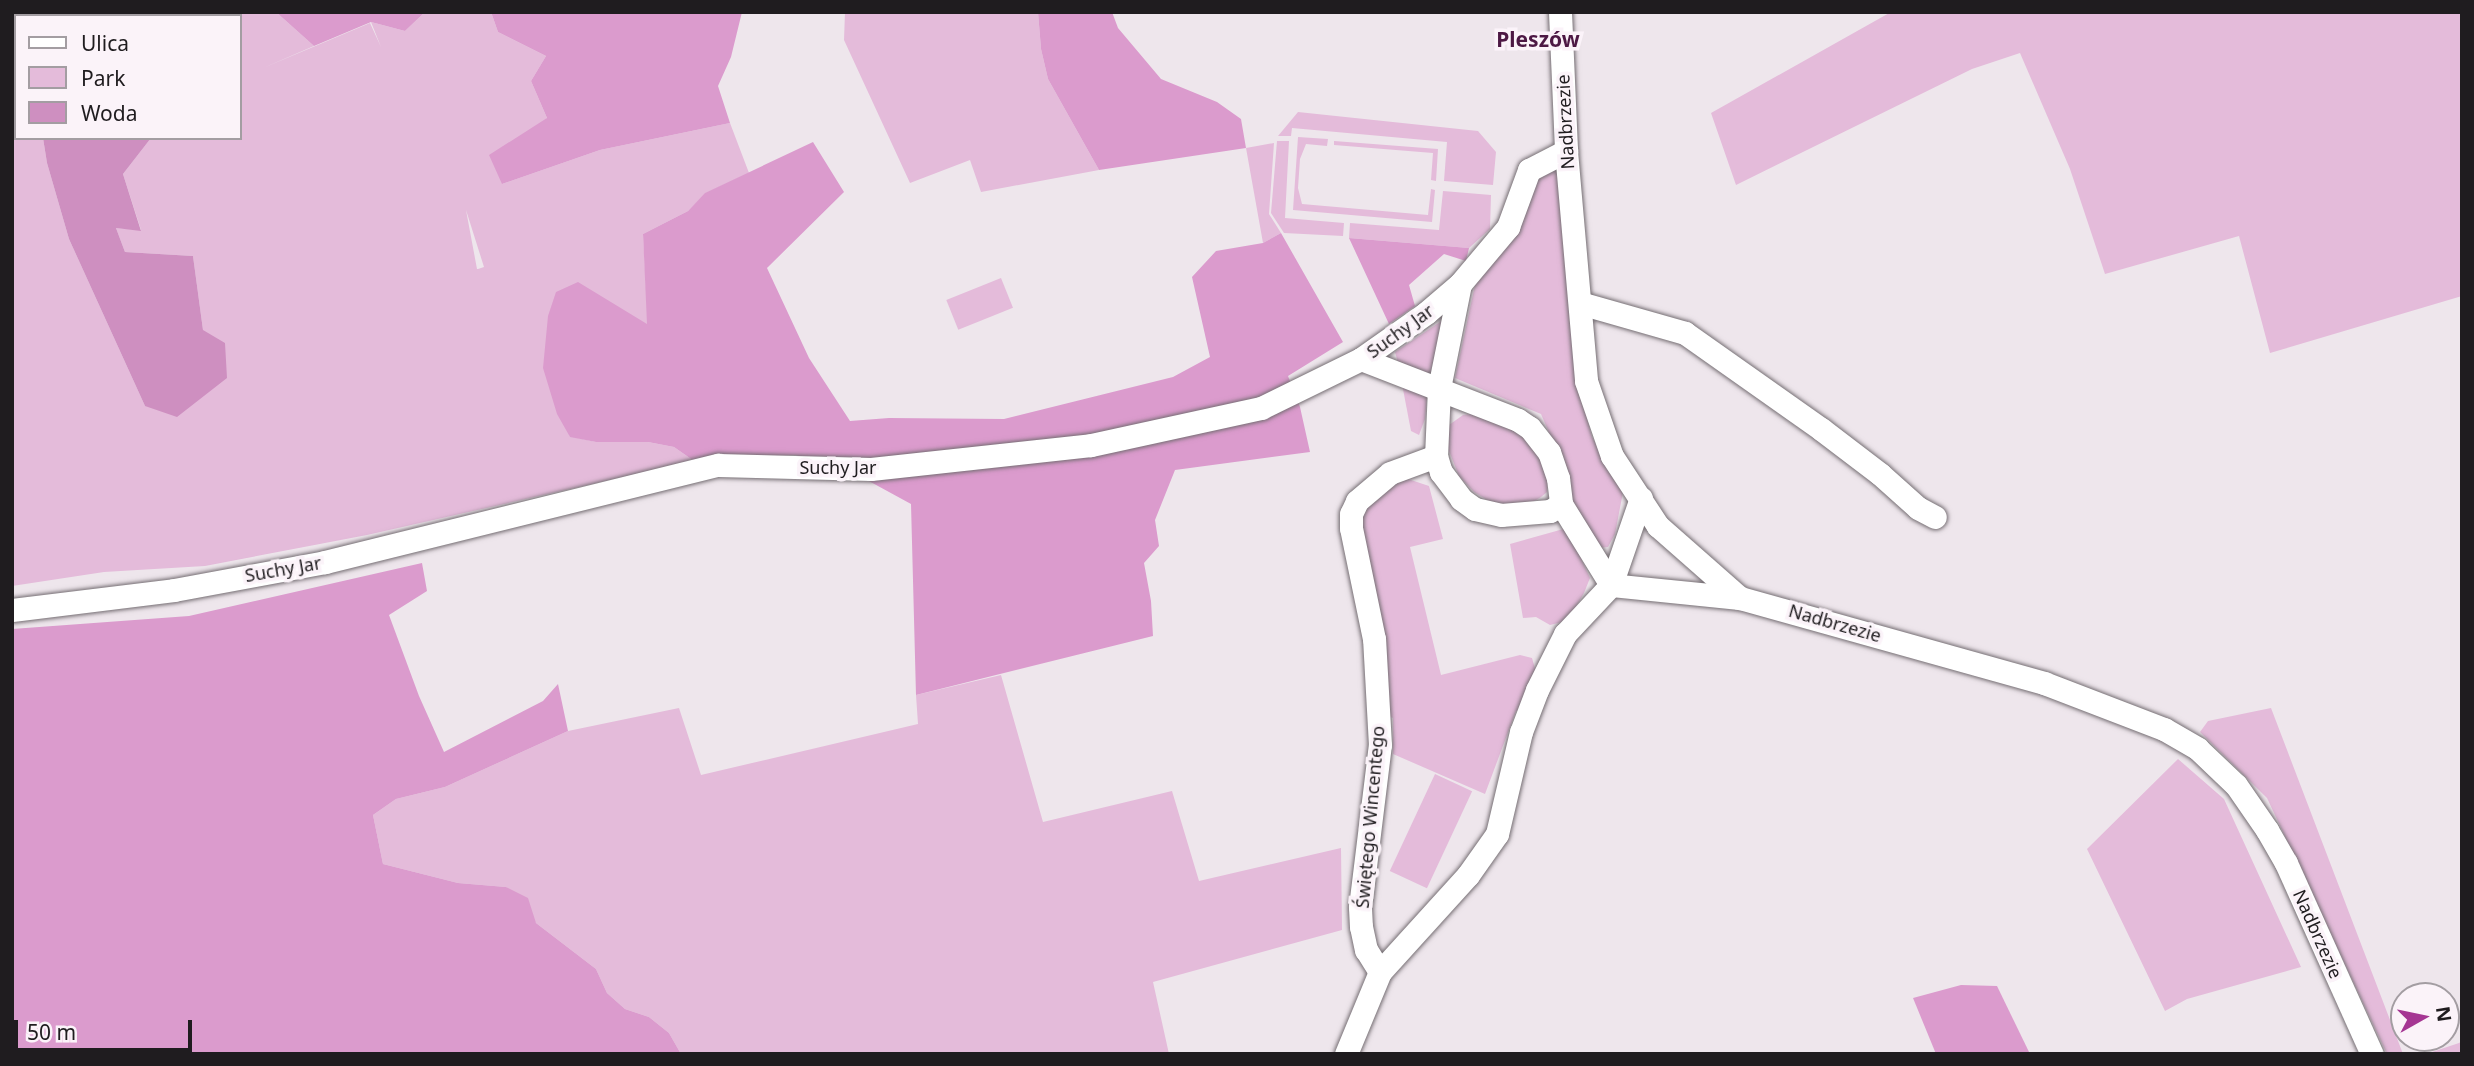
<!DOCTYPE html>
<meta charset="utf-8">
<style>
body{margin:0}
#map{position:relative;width:2474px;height:1066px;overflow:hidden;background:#eee6ec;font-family:"Noto Sans",sans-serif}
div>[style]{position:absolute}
.green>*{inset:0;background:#e4bbda;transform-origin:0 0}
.forest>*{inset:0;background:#db9bcd}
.water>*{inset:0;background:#ce8fc0;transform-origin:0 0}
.roads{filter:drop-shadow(0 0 2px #756e73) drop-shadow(0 0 2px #756e73)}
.minor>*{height:23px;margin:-11.5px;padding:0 11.5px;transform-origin:11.5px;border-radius:11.5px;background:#fff}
span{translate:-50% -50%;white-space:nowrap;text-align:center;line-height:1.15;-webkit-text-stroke:7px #fbf3f9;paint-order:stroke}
.street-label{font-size:18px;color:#1f1c1f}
.quarter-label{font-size:21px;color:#4d1844;font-weight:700}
.frame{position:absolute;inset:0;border:14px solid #1f1c1f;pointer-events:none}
.legend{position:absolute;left:14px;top:14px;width:228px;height:126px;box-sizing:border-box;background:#fbf3f9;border:2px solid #a39da2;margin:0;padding:9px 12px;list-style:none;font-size:21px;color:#1f1c1f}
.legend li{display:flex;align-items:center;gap:14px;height:35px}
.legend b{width:35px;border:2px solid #a39da2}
.north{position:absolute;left:2390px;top:982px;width:70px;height:70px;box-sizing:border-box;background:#fbf3f9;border:2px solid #a39da2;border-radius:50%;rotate:81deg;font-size:19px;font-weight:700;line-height:28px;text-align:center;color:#1f1c1f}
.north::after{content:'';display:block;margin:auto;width:24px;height:32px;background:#a53693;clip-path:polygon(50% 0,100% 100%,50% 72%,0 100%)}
.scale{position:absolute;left:14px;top:1020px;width:178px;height:32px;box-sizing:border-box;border:4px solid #1f1c1f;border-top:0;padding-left:9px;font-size:21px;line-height:24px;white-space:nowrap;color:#1f1c1f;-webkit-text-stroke:5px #fbf3f9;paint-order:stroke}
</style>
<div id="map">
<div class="green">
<div style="clip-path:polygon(evenodd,12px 12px,24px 12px,24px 16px,16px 16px,16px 138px,43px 138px,47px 163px,69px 239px,145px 406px,203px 330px,193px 256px,125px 252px,116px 228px,141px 230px,123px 174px,151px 138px,240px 138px,240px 16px,207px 16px,213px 12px,276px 12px,314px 46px,263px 68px,370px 23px,381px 47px,371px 22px,405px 31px,425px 12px,491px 12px,498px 32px,546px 56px,531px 81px,547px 118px,502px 184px,600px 150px,730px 123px,749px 173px,706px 193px,688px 211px,643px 234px,648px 325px,569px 436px,596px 442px,648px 442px,674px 447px,694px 461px,367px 535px,205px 566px,104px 572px,12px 586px,12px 12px,466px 210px,484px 267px,478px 269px,477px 269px,466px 210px)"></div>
<div style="left:87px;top:12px;width:98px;height:4px"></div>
<div style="clip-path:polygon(845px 12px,1038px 12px,1041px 49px,1048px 79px,1099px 170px,981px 192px,970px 160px,910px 183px,844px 40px)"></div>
<div style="clip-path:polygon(1891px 12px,2462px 12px,2462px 296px,2270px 353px,2239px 236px,2105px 274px,2070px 169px,2020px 53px,1972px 69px,1736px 185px,1711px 113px)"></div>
<div style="clip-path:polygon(1298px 112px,1478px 131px,1496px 152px,1493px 185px,1444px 181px,1447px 142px,1292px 128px,1291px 136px,1278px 136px)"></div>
<div style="clip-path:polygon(1298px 137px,1328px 139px,1327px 146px,1306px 144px,1300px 159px,1298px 188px,1302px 204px,1428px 215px,1431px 189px,1435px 190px,1432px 222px,1293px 210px)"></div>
<div style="clip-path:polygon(1277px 141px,1289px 141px,1285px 218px,1344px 223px,1343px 236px,1284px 233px,1271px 213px)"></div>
<div style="clip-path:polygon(1334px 141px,1438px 149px,1436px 181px,1431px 180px,1433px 153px,1334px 145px)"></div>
<div style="clip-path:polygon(1274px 143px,1269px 214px,1281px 233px,1263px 243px,1246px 148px)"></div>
<div style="clip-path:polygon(1558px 168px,1575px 372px,1592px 437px,1623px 492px,1615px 534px,1608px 547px,1598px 548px,1575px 512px,1560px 458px,1541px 414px,1455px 378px,1475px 285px,1516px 233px,1541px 172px)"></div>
<div style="clip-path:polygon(1443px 191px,1491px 195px,1490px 229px,1469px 248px,1349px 238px,1350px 223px,1439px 230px)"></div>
<div style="left:1001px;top:278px;width:32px;height:59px;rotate:68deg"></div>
<div style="clip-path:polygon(1443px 320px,1430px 375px,1398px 363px,1395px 352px)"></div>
<div style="clip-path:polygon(1402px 384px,1423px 389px,1427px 397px,1425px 419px,1419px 435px,1411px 431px)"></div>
<div style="clip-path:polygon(1473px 414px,1499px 420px,1532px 441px,1548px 473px,1547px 492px,1541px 497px,1531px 503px,1512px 506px,1492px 503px,1474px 492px,1459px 476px,1447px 446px,1449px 425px,1463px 415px)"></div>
<div style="clip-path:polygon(1402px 477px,1429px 486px,1443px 539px,1410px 547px,1441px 675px,1520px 655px,1532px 658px,1536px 672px,1524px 711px,1516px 711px,1485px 794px,1393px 754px,1393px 718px,1386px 715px,1358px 523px,1368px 498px)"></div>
<div style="clip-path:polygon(1567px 528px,1590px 578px,1584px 593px,1573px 612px,1562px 622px,1550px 625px,1536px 617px,1523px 618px,1510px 544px)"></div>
<div style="clip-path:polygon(1001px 675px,1043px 822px,1172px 791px,1199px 881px,1341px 848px,1342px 930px,1153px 982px,1169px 1054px,681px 1054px,669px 1033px,649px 1017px,625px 1009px,607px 993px,596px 969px,536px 923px,506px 887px,458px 883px,383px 864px,373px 815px,396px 799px,445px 787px,568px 731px,679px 708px,701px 775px,918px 724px,916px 695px)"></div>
<div style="clip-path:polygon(2271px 708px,2403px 1054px,2387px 1054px,2267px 798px,2200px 732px,2208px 721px)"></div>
<div style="clip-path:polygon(2178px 759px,2224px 799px,2301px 967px,2187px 999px,2165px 1011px,2087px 849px)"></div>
<div style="left:1435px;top:774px;width:41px;height:107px;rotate:25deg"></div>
<div style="clip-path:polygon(2462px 1041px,2462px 1054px,2426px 1054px,2459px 1043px)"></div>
</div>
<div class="forest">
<div style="clip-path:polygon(276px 12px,425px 12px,405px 31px,371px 22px,314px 46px)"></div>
<div style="clip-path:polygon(491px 12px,742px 12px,731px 57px,718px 86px,730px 123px,600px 150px,502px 184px,489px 155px,547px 118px,531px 81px,546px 56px,498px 32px)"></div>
<div style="clip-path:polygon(1038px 12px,1112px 12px,1118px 28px,1161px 79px,1217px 102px,1241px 119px,1246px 148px,1099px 170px,1048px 79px,1041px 49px)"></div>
<div style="clip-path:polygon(813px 142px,844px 192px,767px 268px,809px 358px,850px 421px,889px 418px,1004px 419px,1173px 377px,1210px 357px,1192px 277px,1216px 251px,1263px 243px,1281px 233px,1343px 342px,1288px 376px,1300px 407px,1310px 452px,1175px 470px,1155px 520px,1159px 546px,1144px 563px,1151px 601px,1153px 636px,916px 695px,911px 504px,845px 468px,795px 455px,694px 461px,674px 447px,648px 442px,596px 442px,570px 437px,557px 414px,543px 368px,548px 316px,556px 292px,578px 282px,647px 324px,643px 234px,688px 211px,705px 193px)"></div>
<div style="clip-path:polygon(1349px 238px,1469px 248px,1466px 261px,1444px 254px,1409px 285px,1415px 306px,1389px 324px)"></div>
<div style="clip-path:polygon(422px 563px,427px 591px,389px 615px,419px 696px,444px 752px,543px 701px,558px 684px,568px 731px,445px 787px,396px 799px,373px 815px,383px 864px,458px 883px,506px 887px,528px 898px,536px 923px,596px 969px,607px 993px,625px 1009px,649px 1017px,669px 1033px,681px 1054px,12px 1054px,12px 629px,189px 616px)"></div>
<div style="clip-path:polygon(1961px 985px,1997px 986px,2030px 1054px,1936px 1054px,1913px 998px)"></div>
</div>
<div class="water">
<div style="left:24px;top:12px;width:63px;height:4px"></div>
<div style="clip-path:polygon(43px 138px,151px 138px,123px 174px,141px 231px,116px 228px,125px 252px,193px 256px,203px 330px,225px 343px,227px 378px,177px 417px,145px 406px,69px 239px,47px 163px)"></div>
</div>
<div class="roads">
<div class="minor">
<div style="left:1560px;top:12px;width:139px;rotate:87.5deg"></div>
<div style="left:1566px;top:151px;width:231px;rotate:85deg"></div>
<div style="left:1586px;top:381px;width:79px;rotate:70.9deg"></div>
<div style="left:1612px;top:456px;width:84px;rotate:56.7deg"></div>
<div style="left:1658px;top:526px;width:109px;rotate:41.3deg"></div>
<div style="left:1740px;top:598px;width:316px;rotate:15.6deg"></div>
<div style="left:2044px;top:683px;width:129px;rotate:21deg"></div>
<div style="left:2164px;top:729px;width:39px;rotate:30deg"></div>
<div style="left:2198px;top:749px;width:52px;rotate:43.5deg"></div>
<div style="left:2236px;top:785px;width:55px;rotate:55.4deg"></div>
<div style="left:2267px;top:830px;width:38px;rotate:60deg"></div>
<div style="left:2286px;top:863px;width:209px;rotate:65.8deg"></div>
<div style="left:1460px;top:284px;width:106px;rotate:101.4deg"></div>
<div style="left:1439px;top:388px;width:68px;rotate:92.5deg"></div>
<div style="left:1436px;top:456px;width:17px;rotate:73deg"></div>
<div style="left:1441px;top:472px;width:34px;rotate:53deg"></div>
<div style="left:1461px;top:499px;width:17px;rotate:36deg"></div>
<div style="left:1475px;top:509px;width:27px;rotate:13deg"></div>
<div style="left:1501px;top:515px;width:49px;rotate:-4.7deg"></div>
<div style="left:1550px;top:511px;width:13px;rotate:-32deg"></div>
<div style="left:1561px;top:504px;width:95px;rotate:58.3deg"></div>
<div style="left:1611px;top:585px;width:130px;rotate:5.8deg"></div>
<div style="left:1580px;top:303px;width:109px;rotate:15.9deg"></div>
<div style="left:1685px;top:333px;width:166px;rotate:35.2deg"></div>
<div style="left:1821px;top:429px;width:74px;rotate:37.3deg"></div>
<div style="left:1880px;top:474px;width:51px;rotate:41.8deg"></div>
<div style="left:1918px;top:508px;width:19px;rotate:28deg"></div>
<div style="left:1361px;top:359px;width:168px;rotate:21.2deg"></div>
<div style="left:1518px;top:420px;width:14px;rotate:34deg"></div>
<div style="left:1530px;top:428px;width:31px;rotate:52deg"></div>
<div style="left:1549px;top:452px;width:28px;rotate:71deg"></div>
<div style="left:1558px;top:478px;width:26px;rotate:83deg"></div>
<div style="left:12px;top:610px;width:163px;rotate:-7deg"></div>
<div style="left:174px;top:590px;width:154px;rotate:-10.5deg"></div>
<div style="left:325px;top:562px;width:405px;rotate:-13.9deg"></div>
<div style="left:718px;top:465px;width:153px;rotate:1.5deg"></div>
<div style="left:871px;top:469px;width:221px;rotate:-6.2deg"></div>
<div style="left:1091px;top:445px;width:174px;rotate:-12.3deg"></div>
<div style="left:1261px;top:408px;width:111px;rotate:-26.1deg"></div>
<div style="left:1361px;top:359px;width:80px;rotate:-35.3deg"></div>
<div style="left:1426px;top:313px;width:45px;rotate:-40.5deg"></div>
<div style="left:1460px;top:284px;width:75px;rotate:-49.9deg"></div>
<div style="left:1508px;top:227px;width:61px;rotate:-69.8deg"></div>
<div style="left:1529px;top:170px;width:42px;rotate:-27.2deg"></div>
<div style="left:1380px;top:972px;width:26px;rotate:-122deg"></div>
<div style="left:1366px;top:950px;width:24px;rotate:-102deg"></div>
<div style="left:1361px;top:927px;width:20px;rotate:-93deg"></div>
<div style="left:1360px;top:907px;width:163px;rotate:-83deg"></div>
<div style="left:1380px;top:745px;width:106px;rotate:-93.2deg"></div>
<div style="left:1374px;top:639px;width:113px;rotate:-101.7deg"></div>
<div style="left:1351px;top:528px;width:14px;rotate:-90deg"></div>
<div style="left:1351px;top:514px;width:14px;rotate:-65deg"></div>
<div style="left:1357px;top:501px;width:43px;rotate:-40.3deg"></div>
<div style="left:1390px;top:473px;width:49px;rotate:-20.3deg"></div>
<div style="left:1346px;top:1054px;width:89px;rotate:-67.5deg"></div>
<div style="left:1380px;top:972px;width:131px;rotate:-47.8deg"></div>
<div style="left:1468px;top:875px;width:50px;rotate:-54.7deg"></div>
<div style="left:1497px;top:834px;width:105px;rotate:-76.8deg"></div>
<div style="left:1521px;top:732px;width:45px;rotate:-69.1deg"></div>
<div style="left:1537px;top:690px;width:63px;rotate:-63.4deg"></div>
<div style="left:1565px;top:634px;width:67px;rotate:-46.8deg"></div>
<div style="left:1611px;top:585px;width:92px;rotate:-71deg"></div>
</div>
</div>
<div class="street-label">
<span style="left:1565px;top:122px;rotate:-93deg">Nadbrzezie</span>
<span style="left:1400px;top:331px;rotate:-36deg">Suchy Jar</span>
<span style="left:838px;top:467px">Suchy Jar</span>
<span style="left:283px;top:569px;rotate:-10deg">Suchy Jar</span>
<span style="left:1835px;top:623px;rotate:16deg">Nadbrzezie</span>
<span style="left:1370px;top:817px;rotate:-85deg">Świętego Wincentego</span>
<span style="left:2318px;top:934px;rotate:66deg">Nadbrzezie</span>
</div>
<div class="quarter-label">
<span style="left:1538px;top:39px">Pleszów</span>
</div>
<div class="frame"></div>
<ul class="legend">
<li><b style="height:9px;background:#fff"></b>Ulica</li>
<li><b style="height:19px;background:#e4bbda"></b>Park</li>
<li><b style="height:19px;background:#ce8fc0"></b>Woda</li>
</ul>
<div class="north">N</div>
<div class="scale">50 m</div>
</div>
